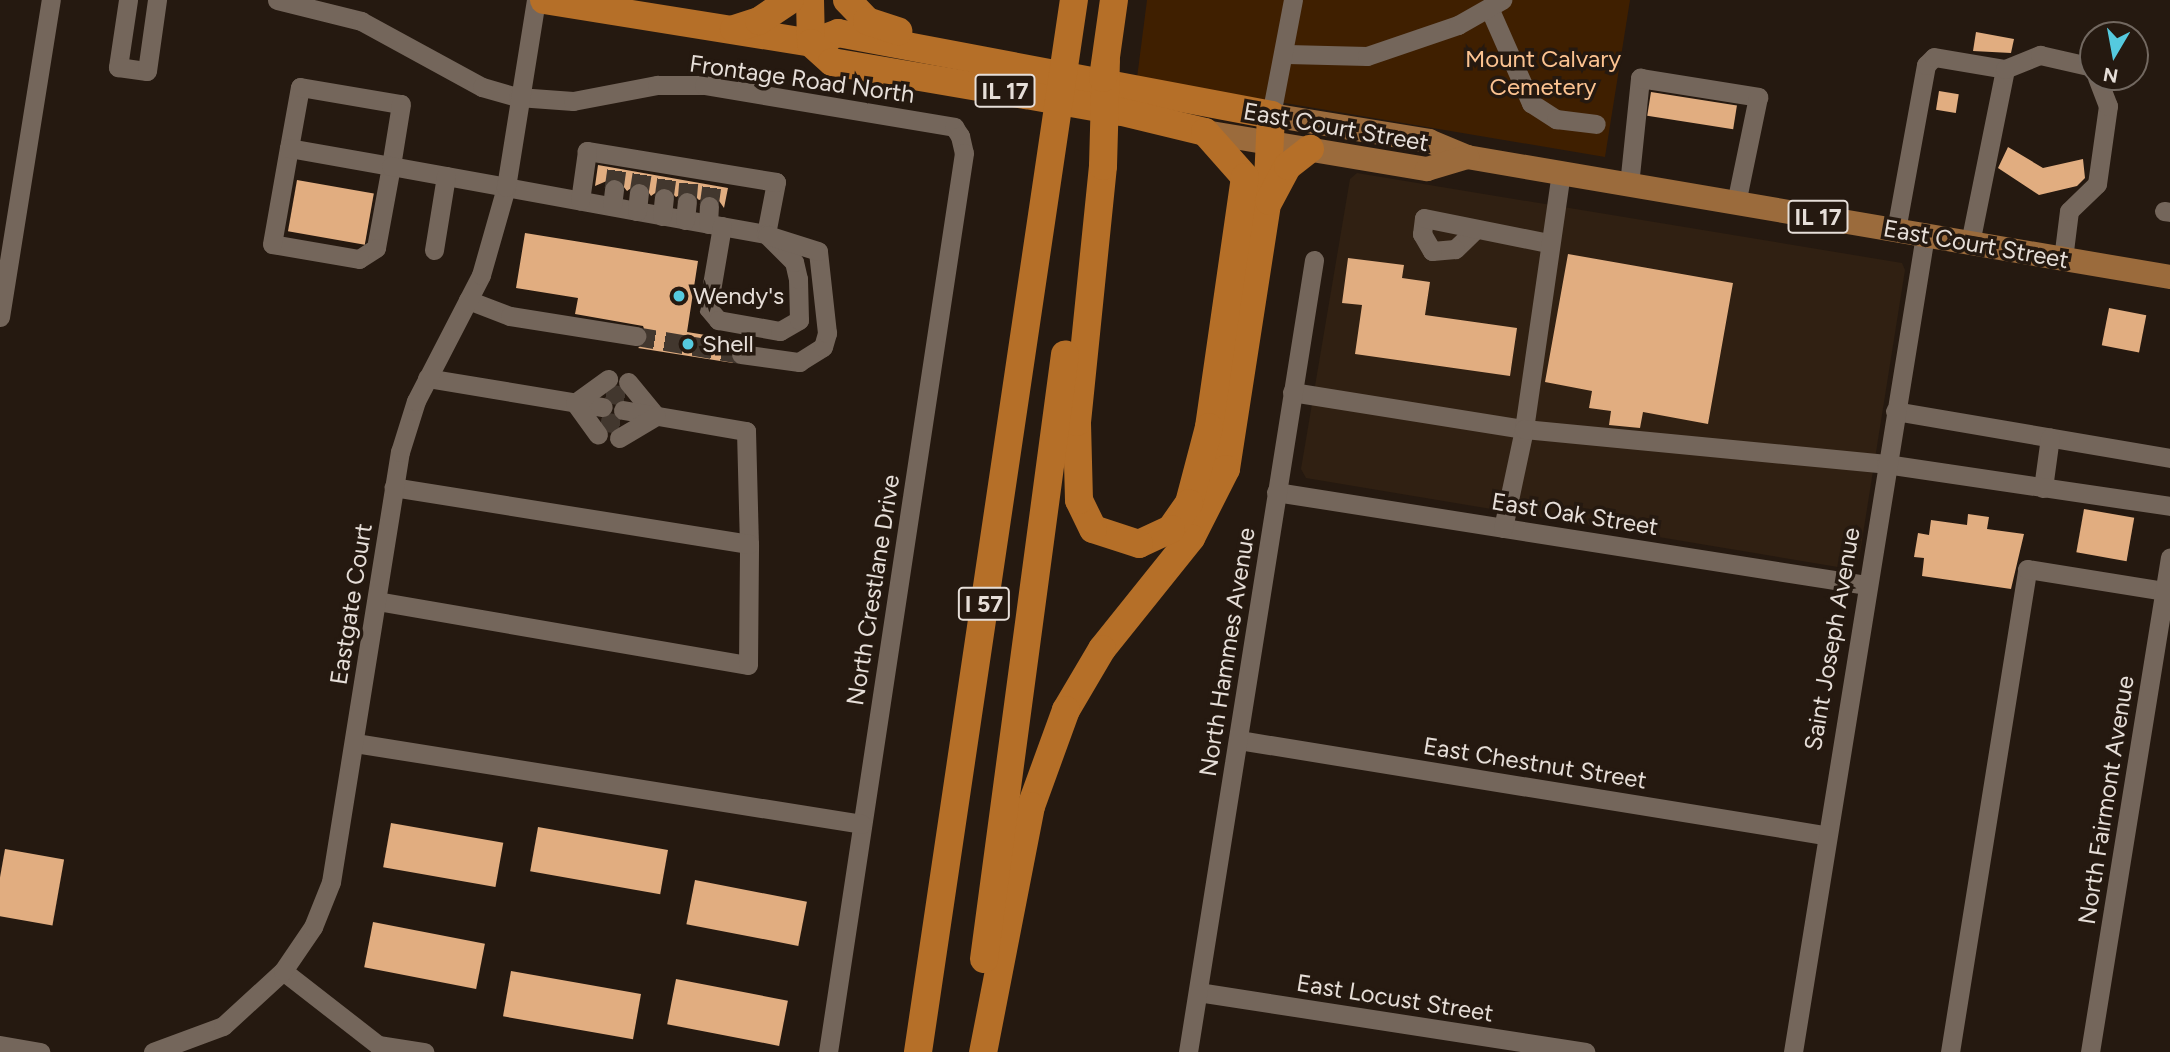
<!DOCTYPE html>
<style>
body{margin:0}
#map{position:relative;width:2170px;height:1052px;overflow:hidden;background:#251910;font-family:Figtree,sans-serif}
div>[style]{position:absolute}
.built>*{inset:0;background:#302012}
.green>*{inset:0;background:#3f1f00}
.building>*{inset:0;background:#e1ad80;transform-origin:0 0}
.minor-tunnel>*{height:19px;margin-top:-9.5px;transform-origin:0;background:repeating-linear-gradient(90deg,#42372e 0 19px,transparent 0 29px)}
.minor>*{height:19px;margin:-9.5px;padding:0 9.5px;transform-origin:9.5px;border-radius:9.5px;background:#74665b}
.major>*{height:24px;margin:-12px;padding:0 12px;transform-origin:12px;border-radius:12px;background:#9b6b3c}
.highway>*{height:28px;margin:-14px;padding:0 14px;transform-origin:14px;border-radius:14px;background:#b56f28}
.dots>*{width:19px;height:19px;translate:-50% -50%;box-sizing:border-box;border:4px solid #251910;border-radius:50%}
span{translate:-50% -50%;white-space:nowrap;text-align:center;line-height:1.15;-webkit-text-stroke:7px #251910;paint-order:stroke}
.shield-label span{padding:2px 5px;background:#251910;border:2px solid;border-radius:5px;-webkit-text-stroke-width:0}
.shield-label{font-size:23px;color:#e6ded8;font-weight:700}
.park-label{font-size:24px;color:#fcc391}
.street-label{font-size:24px;color:#e6ded8}
.poi-label{font-size:24px;color:#e6ded8}
.left{translate:0 -50%;text-align:left}
.north{position:absolute;left:2079px;top:21px;width:70px;height:70px;box-sizing:border-box;background:#251910;border:2px solid #726860;border-radius:50%;rotate:190deg;font-size:19px;font-weight:700;line-height:28px;text-align:center;color:#e6ded8}
.north::after{content:'';display:block;margin:auto;width:24px;height:32px;background:#55cadf;clip-path:polygon(50% 0,100% 100%,50% 72%,0 100%)}
</style>
<div id="map">
<div class="built">
<div style="clip-path:polygon(1357px 173px,1902px 263px,1905px 270px,1859px 559px,1844px 568px,1306px 478px,1301px 469px,1350px 179px)"></div>
</div>
<div class="green">
<div style="clip-path:polygon(1147px 0,1630px 0,1605px 157px,1137px 78px)"></div>
</div>
<div class="building">
<div style="clip-path:polygon(1976px 32px,2014px 39px,2011px 53px,1973px 51px)"></div>
<div style="left:1939px;top:91px;width:20px;height:19px;rotate:9deg"></div>
<div style="left:1651px;top:92px;width:87px;height:24px;rotate:9deg"></div>
<div style="clip-path:polygon(2008px 147px,2043px 168px,2083px 159px,2085px 178px,2077px 186px,2039px 195px,1998px 168px)"></div>
<div style="clip-path:polygon(598px 165px,728px 188px,724px 208px,715px 195px,699px 200px,689px 190px,676px 197px,665px 186px,651px 196px,641px 181px,627px 191px,616px 177px,595px 186px)"></div>
<div style="left:297px;top:180px;width:78px;height:52px;rotate:10deg"></div>
<div style="clip-path:polygon(525px 233px,698px 261px,687px 332px,743px 341px,731px 347px,733px 363px,638px 348px,648px 339px,643px 326px,575px 314px,578px 298px,516px 288px)"></div>
<div style="clip-path:polygon(1568px 254px,1733px 283px,1708px 424px,1643px 412px,1640px 428px,1609px 425px,1611px 411px,1589px 408px,1592px 391px,1545px 382px)"></div>
<div style="clip-path:polygon(1348px 258px,1404px 265px,1402px 278px,1430px 282px,1425px 315px,1517px 328px,1510px 376px,1355px 354px,1362px 305px,1342px 303px)"></div>
<div style="left:2109px;top:308px;width:38px;height:38px;rotate:11deg"></div>
<div style="left:2084px;top:509px;width:51px;height:44px;rotate:10deg"></div>
<div style="clip-path:polygon(1968px 514px,1989px 517px,1987px 529px,2024px 534px,2011px 589px,1922px 576px,1924px 558px,1914px 557px,1918px 533px,1929px 535px,1931px 520px,1967px 525px)"></div>
<div style="left:391px;top:823px;width:114px;height:45px;rotate:10deg"></div>
<div style="left:538px;top:827px;width:132px;height:45px;rotate:10deg"></div>
<div style="left:5px;top:849px;width:60px;height:67px;rotate:10deg"></div>
<div style="left:695px;top:880px;width:114px;height:45px;rotate:11deg"></div>
<div style="left:373px;top:922px;width:114px;height:46px;rotate:11deg"></div>
<div style="left:511px;top:971px;width:132px;height:46px;rotate:10deg"></div>
<div style="left:676px;top:979px;width:114px;height:46px;rotate:11deg"></div>
</div>
<div class="minor-tunnel">
<div style="left:614px;top:189px;width:21px;rotate:-82deg"></div>
<div style="left:639px;top:193px;width:20px;rotate:-81deg"></div>
<div style="left:664px;top:198px;width:21px;rotate:-82deg"></div>
<div style="left:687px;top:202px;width:21px;rotate:-85deg"></div>
<div style="left:709px;top:206px;width:21px;rotate:-82deg"></div>
<div style="left:636px;top:336px;width:107px;rotate:9.7deg"></div>
<div style="left:606px;top:393px;width:20px;rotate:9deg"></div>
<div style="left:601px;top:421px;width:20px;rotate:9deg"></div>
</div>
<div class="minor">
<div style="left:128px;top:0;width:68px;rotate:98.5deg"></div>
<div style="left:118px;top:67px;width:29px;rotate:8deg"></div>
<div style="left:147px;top:71px;width:72px;rotate:-82deg"></div>
<div style="left:277px;top:0;width:87px;rotate:14deg"></div>
<div style="left:361px;top:21px;width:138px;rotate:28.6deg"></div>
<div style="left:482px;top:87px;width:37px;rotate:16deg"></div>
<div style="left:518px;top:97px;width:55px;rotate:4.2deg"></div>
<div style="left:573px;top:101px;width:86px;rotate:-10.8deg"></div>
<div style="left:657px;top:85px;width:47px"></div>
<div style="left:704px;top:85px;width:254px;rotate:9.5deg"></div>
<div style="left:954px;top:127px;width:11px;rotate:56deg"></div>
<div style="left:960px;top:136px;width:17px;rotate:77deg"></div>
<div style="left:964px;top:153px;width:909px;rotate:98.6deg"></div>
<div style="left:1490px;top:10px;width:102px;rotate:66.2deg"></div>
<div style="left:1531px;top:103px;width:30px;rotate:33deg"></div>
<div style="left:1556px;top:119px;width:40px;rotate:7.1deg"></div>
<div style="left:1287px;top:54px;width:80px;rotate:1.4deg"></div>
<div style="left:1367px;top:56px;width:96px;rotate:-18.8deg"></div>
<div style="left:1458px;top:25px;width:51px;rotate:-29.6deg"></div>
<div style="left:1271px;top:115px;width:117px;rotate:-79.2deg"></div>
<div style="left:289px;top:148px;width:62px;rotate:-79.8deg"></div>
<div style="left:300px;top:87px;width:102px;rotate:9.6deg"></div>
<div style="left:401px;top:104px;width:63px;rotate:99.2deg"></div>
<div style="left:391px;top:166px;width:83px;rotate:100.4deg"></div>
<div style="left:376px;top:248px;width:20px;rotate:147deg"></div>
<div style="left:359px;top:259px;width:88px;rotate:-170.2deg"></div>
<div style="left:272px;top:244px;width:97px;rotate:-80deg"></div>
<div style="left:289px;top:148px;width:104px;rotate:10deg"></div>
<div style="left:391px;top:166px;width:117px;rotate:10.3deg"></div>
<div style="left:506px;top:187px;width:133px;rotate:10.4deg"></div>
<div style="left:637px;top:211px;width:131px;rotate:10.1deg"></div>
<div style="left:766px;top:234px;width:53px;rotate:-79.1deg"></div>
<div style="left:776px;top:182px;width:192px;rotate:-170.7deg"></div>
<div style="left:587px;top:151px;width:50px;rotate:98deg"></div>
<div style="left:1629px;top:185px;width:108px;rotate:-84.1deg"></div>
<div style="left:1640px;top:78px;width:120px;rotate:9.1deg"></div>
<div style="left:1758px;top:97px;width:108px;rotate:101.7deg"></div>
<div style="left:612px;top:206px;width:17px;rotate:-83deg"></div>
<div style="left:637px;top:211px;width:18px;rotate:-84deg"></div>
<div style="left:2164px;top:211px;width:6px;rotate:9deg"></div>
<div style="left:662px;top:216px;width:18px;rotate:-84deg"></div>
<div style="left:685px;top:220px;width:18px;rotate:-84deg"></div>
<div style="left:708px;top:224px;width:18px;rotate:-87deg"></div>
<div style="left:722px;top:226px;width:83px;rotate:99.7deg"></div>
<div style="left:708px;top:308px;width:16px;rotate:50deg"></div>
<div style="left:718px;top:320px;width:63px;rotate:10.1deg"></div>
<div style="left:780px;top:331px;width:22px;rotate:-30deg"></div>
<div style="left:799px;top:320px;width:41px;rotate:-91.4deg"></div>
<div style="left:798px;top:279px;width:17px;rotate:-103deg"></div>
<div style="left:794px;top:262px;width:40px;rotate:-135deg"></div>
<div style="left:1476px;top:229px;width:29px;rotate:136deg"></div>
<div style="left:1455px;top:249px;width:23px;rotate:175deg"></div>
<div style="left:1432px;top:251px;width:20px;rotate:-120deg"></div>
<div style="left:1422px;top:234px;width:16px;rotate:-83deg"></div>
<div style="left:1424px;top:218px;width:126px;rotate:11.4deg"></div>
<div style="left:1896px;top:230px;width:168px;rotate:-79.7deg"></div>
<div style="left:1926px;top:65px;width:11px;rotate:-45deg"></div>
<div style="left:1934px;top:57px;width:72px;rotate:9.6deg"></div>
<div style="left:1970px;top:243px;width:177px;rotate:-78.6deg"></div>
<div style="left:2005px;top:69px;width:38px;rotate:-22deg"></div>
<div style="left:2040px;top:55px;width:54px;rotate:12.8deg"></div>
<div style="left:434px;top:250px;width:75px;rotate:-80.8deg"></div>
<div style="left:2063px;top:259px;width:48px;rotate:-82.9deg"></div>
<div style="left:2069px;top:211px;width:39px;rotate:-44deg"></div>
<div style="left:2097px;top:184px;width:79px;rotate:-82deg"></div>
<div style="left:2108px;top:106px;width:31px;rotate:-111deg"></div>
<div style="left:468px;top:300px;width:45px;rotate:20.9deg"></div>
<div style="left:510px;top:316px;width:128px;rotate:9deg"></div>
<div style="left:0;top:317px;width:321px;rotate:-80.9deg"></div>
<div style="left:741px;top:354px;width:59px;rotate:7.9deg"></div>
<div style="left:799px;top:362px;width:28px;rotate:-32deg"></div>
<div style="left:823px;top:347px;width:15px;rotate:-74deg"></div>
<div style="left:827px;top:333px;width:82px;rotate:-96.3deg"></div>
<div style="left:818px;top:251px;width:53px;rotate:-162.6deg"></div>
<div style="left:427px;top:378px;width:178px;rotate:9.4deg"></div>
<div style="left:628px;top:382px;width:44px;rotate:50.5deg"></div>
<div style="left:1292px;top:392px;width:235px;rotate:9.1deg"></div>
<div style="left:1524px;top:429px;width:259px;rotate:-81.8deg"></div>
<div style="left:575px;top:403px;width:41px;rotate:-36deg"></div>
<div style="left:575px;top:403px;width:39px;rotate:54deg"></div>
<div style="left:623px;top:410px;width:125px;rotate:9.7deg"></div>
<div style="left:746px;top:431px;width:113px;rotate:88.5deg"></div>
<div style="left:1895px;top:411px;width:279px;rotate:9.7deg"></div>
<div style="left:619px;top:438px;width:43px;rotate:-30.7deg"></div>
<div style="left:2043px;top:488px;width:51px;rotate:-82.2deg"></div>
<div style="left:1276px;top:492px;width:597px;rotate:8.96deg"></div>
<div style="left:1503px;top:528px;width:101px;rotate:-78deg"></div>
<div style="left:1524px;top:429px;width:364px;rotate:5.5deg"></div>
<div style="left:1886px;top:464px;width:287px;rotate:8.4deg"></div>
<div style="left:377px;top:601px;width:376px;rotate:9.8deg"></div>
<div style="left:748px;top:665px;width:121px;rotate:-89.5deg"></div>
<div style="left:749px;top:544px;width:360px;rotate:-170.9deg"></div>
<div style="left:1239px;top:740px;width:593px;rotate:9.22deg"></div>
<div style="left:355px;top:743px;width:513px;rotate:9.08deg"></div>
<div style="left:283px;top:971px;width:120px;rotate:37.9deg"></div>
<div style="left:378px;top:1045px;width:47px;rotate:8.7deg"></div>
<div style="left:1198px;top:992px;width:392px;rotate:8.8deg"></div>
<div style="left:0;top:1045px;width:41px;rotate:9.9deg"></div>
<div style="left:153px;top:1052px;width:75px;rotate:-20.4deg"></div>
<div style="left:223px;top:1026px;width:81px;rotate:-42.5deg"></div>
<div style="left:283px;top:971px;width:53px;rotate:-55.7deg"></div>
<div style="left:313px;top:927px;width:48px;rotate:-68.2deg"></div>
<div style="left:331px;top:882px;width:436px;rotate:-80.9deg"></div>
<div style="left:400px;top:452px;width:53px;rotate:-72.6deg"></div>
<div style="left:416px;top:401px;width:142px;rotate:-62.7deg"></div>
<div style="left:481px;top:275px;width:91px;rotate:-74.1deg"></div>
<div style="left:506px;top:187px;width:189px;rotate:-80.9deg"></div>
<div style="left:1188px;top:1052px;width:802px;rotate:-80.96deg"></div>
<div style="left:1793px;top:1052px;width:828px;rotate:-80.82deg"></div>
<div style="left:1950px;top:1052px;width:489px;rotate:-80.9deg"></div>
<div style="left:2027px;top:569px;width:145px;rotate:9.1deg"></div>
<div style="left:2090px;top:1052px;width:501px;rotate:-80.82deg"></div>
</div>
<div class="major">
<div style="left:1271px;top:115px;width:160px;rotate:9.3deg"></div>
<div style="left:1429px;top:141px;width:41px;rotate:22.8deg"></div>
<div style="left:1467px;top:157px;width:713px;rotate:9.69deg"></div>
<div style="left:1205px;top:132px;width:225px;rotate:9.5deg"></div>
<div style="left:1427px;top:169px;width:42px;rotate:-16.7deg"></div>
</div>
<div class="highway">
<div style="left:544px;top:0;width:270px;rotate:9.1deg"></div>
<div style="left:811px;top:43px;width:29px;rotate:-20deg"></div>
<div style="left:838px;top:33px;width:441px;rotate:10.7deg"></div>
<div style="left:1271px;top:115px;width:89px;rotate:92.6deg"></div>
<div style="left:1267px;top:204px;width:268px;rotate:98.8deg"></div>
<div style="left:1226px;top:469px;width:77px;rotate:116.9deg"></div>
<div style="left:1191px;top:538px;width:142px;rotate:128.7deg"></div>
<div style="left:1102px;top:649px;width:71px;rotate:120.5deg"></div>
<div style="left:1066px;top:710px;width:102px;rotate:110deg"></div>
<div style="left:1031px;top:806px;width:251px;rotate:101deg"></div>
<div style="left:810px;top:0;width:43px;rotate:88.7deg"></div>
<div style="left:811px;top:43px;width:28px;rotate:42deg"></div>
<div style="left:832px;top:62px;width:197px;rotate:9.7deg"></div>
<div style="left:1026px;top:95px;width:97px;rotate:10deg"></div>
<div style="left:1122px;top:112px;width:85px;rotate:13.5deg"></div>
<div style="left:1205px;top:132px;width:60px;rotate:48.4deg"></div>
<div style="left:1245px;top:177px;width:253px;rotate:98.2deg"></div>
<div style="left:1209px;top:427px;width:79px;rotate:104.7deg"></div>
<div style="left:1189px;top:503px;width:32px;rotate:125deg"></div>
<div style="left:1171px;top:529px;width:35px;rotate:155deg"></div>
<div style="left:1139px;top:544px;width:48px;rotate:-161.9deg"></div>
<div style="left:1093px;top:529px;width:32px;rotate:-116deg"></div>
<div style="left:1079px;top:500px;width:78px;rotate:-91.5deg"></div>
<div style="left:1077px;top:422px;width:257px;rotate:-84.2deg"></div>
<div style="left:1103px;top:166px;width:105px;rotate:-88.4deg"></div>
<div style="left:847px;top:0;width:29px;rotate:46deg"></div>
<div style="left:867px;top:21px;width:33px;rotate:18deg"></div>
<div style="left:734px;top:29px;width:26px;rotate:-18deg"></div>
<div style="left:759px;top:21px;width:37px;rotate:-34deg"></div>
<div style="left:1103px;top:78px;width:79px;rotate:-82deg"></div>
<div style="left:1269px;top:201px;width:40px;rotate:-62deg"></div>
<div style="left:1288px;top:166px;width:28px;rotate:-38deg"></div>
<div style="left:984px;top:959px;width:610px;rotate:-82.37deg"></div>
<div style="left:918px;top:1052px;width:1064px;rotate:-81.57deg"></div>
</div>
<div class="dots">
<div style="left:679px;top:296px;background:#55cadf"></div>
<div style="left:688px;top:344px;background:#55cadf"></div>
</div>
<div class="shield-label">
<span style="left:1005px;top:91px">IL 17</span>
<span style="left:1818px;top:217px">IL 17</span>
<span style="left:984px;top:604px">I 57</span>
</div>
<div class="park-label">
<span style="left:1543px;top:73px">Mount Calvary<br>Cemetery</span>
</div>
<div class="street-label">
<span style="left:802px;top:79px;rotate:8deg">Frontage Road North</span>
<span style="left:1336px;top:127px;rotate:10deg">East Court Street</span>
<span style="left:1976px;top:244px;rotate:10deg">East Court Street</span>
<span style="left:1575px;top:514px;rotate:9deg">East Oak Street</span>
<span style="left:873px;top:590px;rotate:-81deg">North Crestlane Drive</span>
<span style="left:351px;top:604px;rotate:-81deg">Eastgate Court</span>
<span style="left:1832px;top:639px;rotate:-80deg">Saint Joseph Avenue</span>
<span style="left:1227px;top:652px;rotate:-81deg">North Hammes Avenue</span>
<span style="left:1535px;top:763px;rotate:9deg">East Chestnut Street</span>
<span style="left:2106px;top:800px;rotate:-81deg">North Fairmont Avenue</span>
<span style="left:1395px;top:998px;rotate:9deg">East Locust Street</span>
</div>
<div class="poi-label">
<span class="left" style="left:693px;top:296px">Wendy's</span>
<span class="left" style="left:702px;top:344px">Shell</span>
</div>
<div class="north">N</div>
</div>
